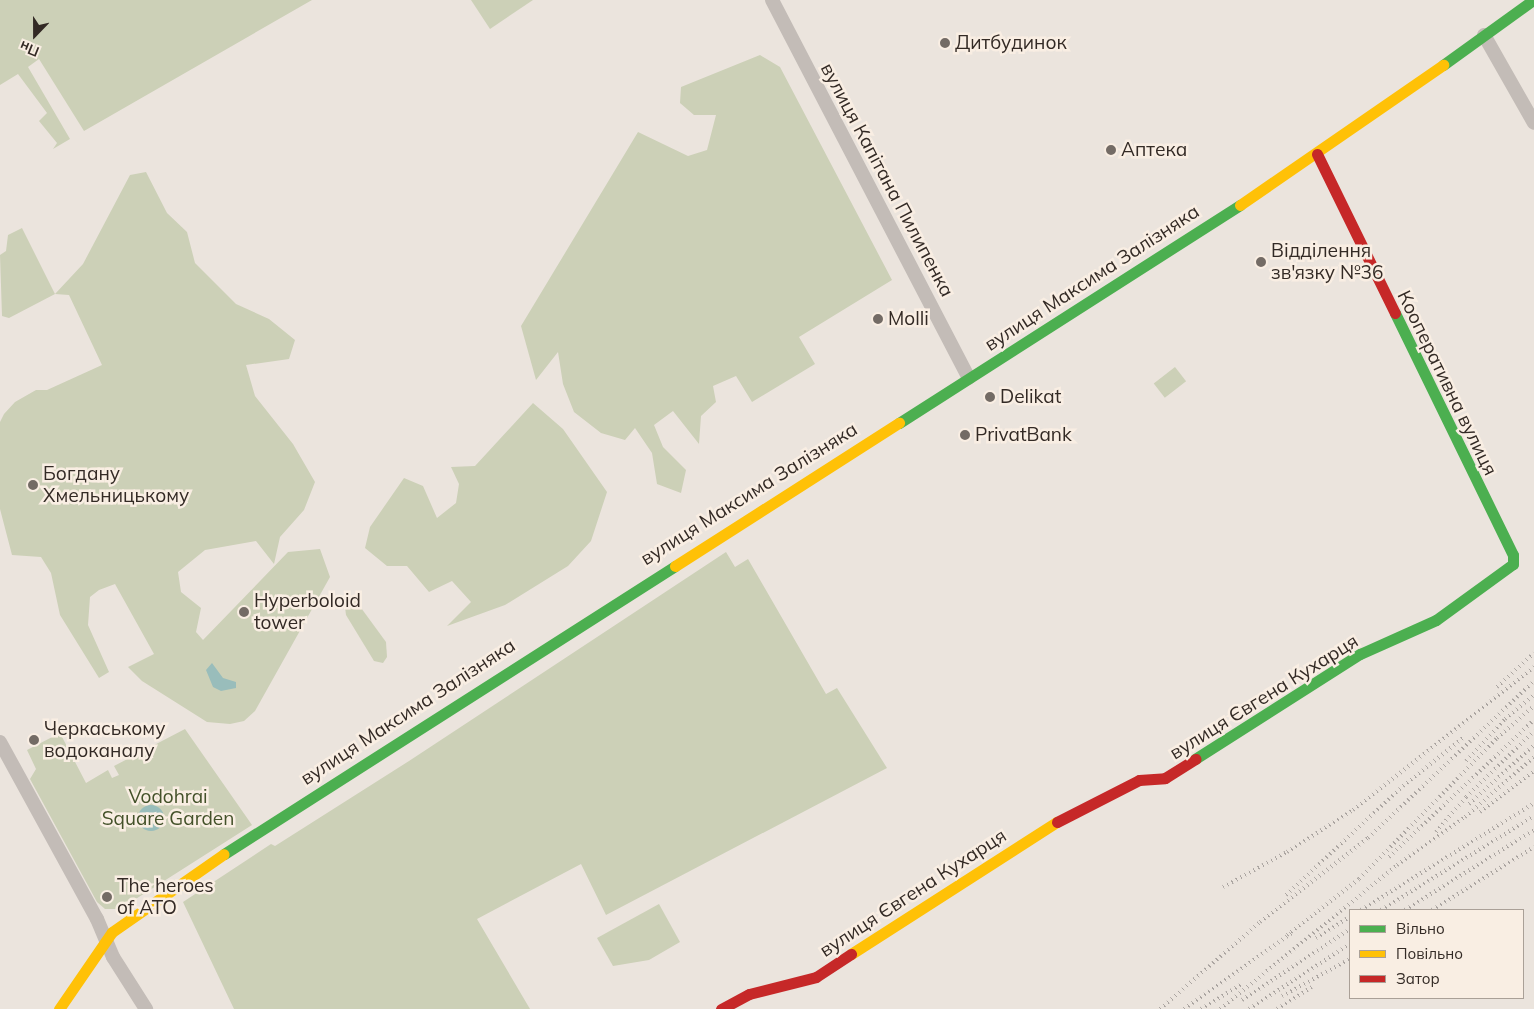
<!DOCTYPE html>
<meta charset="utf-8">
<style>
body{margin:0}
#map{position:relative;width:1534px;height:1009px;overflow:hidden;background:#ebe4dd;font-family:Mulish,sans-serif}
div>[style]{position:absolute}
.green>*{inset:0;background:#ccd0b7;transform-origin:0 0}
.water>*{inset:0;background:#99bdbb}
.round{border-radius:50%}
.street>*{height:14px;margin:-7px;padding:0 7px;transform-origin:7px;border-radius:7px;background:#c3bcb7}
.fast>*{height:11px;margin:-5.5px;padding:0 5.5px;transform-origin:5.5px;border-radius:5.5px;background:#4caf50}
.slow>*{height:11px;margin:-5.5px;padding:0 5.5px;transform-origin:5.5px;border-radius:5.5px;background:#ffc107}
.jam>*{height:11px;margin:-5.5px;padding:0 5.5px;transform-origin:5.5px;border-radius:5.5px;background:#c62828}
.rail>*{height:4px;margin-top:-2px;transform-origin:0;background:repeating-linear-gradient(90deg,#aba5a1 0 1px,transparent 0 5px)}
.dots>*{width:14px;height:14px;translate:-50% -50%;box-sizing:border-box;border:2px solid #f9eee3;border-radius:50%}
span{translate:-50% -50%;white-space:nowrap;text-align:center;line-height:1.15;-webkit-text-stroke:5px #f9eee3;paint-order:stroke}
.poi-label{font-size:19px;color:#332a25}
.left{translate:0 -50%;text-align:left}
.street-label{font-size:19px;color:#332a25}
.park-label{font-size:19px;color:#435129}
.legend{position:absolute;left:1349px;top:909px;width:175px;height:90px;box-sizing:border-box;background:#f9eee3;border:1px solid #aaa097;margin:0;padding:6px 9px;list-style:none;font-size:15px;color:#332a25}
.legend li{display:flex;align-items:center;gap:10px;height:25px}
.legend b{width:25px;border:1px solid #aaa097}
.north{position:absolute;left:10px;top:10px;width:50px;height:50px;-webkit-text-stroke:4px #f9eee3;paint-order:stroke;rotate:202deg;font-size:14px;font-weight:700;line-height:20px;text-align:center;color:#332a25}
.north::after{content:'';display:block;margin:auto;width:18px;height:22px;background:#332a25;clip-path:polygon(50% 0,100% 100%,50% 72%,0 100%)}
</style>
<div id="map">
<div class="green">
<div style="clip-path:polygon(0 0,312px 0,84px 131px,39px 59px,28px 67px,70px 139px,53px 149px,57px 143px,39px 121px,47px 113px,18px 74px,0 85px)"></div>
<div style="clip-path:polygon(471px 0,533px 0,490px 29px)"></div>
<div style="clip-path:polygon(760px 55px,780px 67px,892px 280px,799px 337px,815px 364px,752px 402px,736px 376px,713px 386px,716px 402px,701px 416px,699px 444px,673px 411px,654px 425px,663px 447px,686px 470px,681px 493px,657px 484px,652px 453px,635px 428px,625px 440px,601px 433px,574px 412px,563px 384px,558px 352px,536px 380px,521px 326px,638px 132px,688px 156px,707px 150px,716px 115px,694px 115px,680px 103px,681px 87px)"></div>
<div style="clip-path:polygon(146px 172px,167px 213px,187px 232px,195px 263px,236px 304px,269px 319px,295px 340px,289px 359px,246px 365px,255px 396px,293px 444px,315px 482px,304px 510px,280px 537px,274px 564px,256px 541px,205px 550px,178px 572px,181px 592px,201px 608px,196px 632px,203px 640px,288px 552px,320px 549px,330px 577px,255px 711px,244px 721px,230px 724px,207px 722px,142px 681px,128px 667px,154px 654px,115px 584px,99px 590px,90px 597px,88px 625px,109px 672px,99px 678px,60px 615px,51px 573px,41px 557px,12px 555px,0 509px,0 422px,4px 414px,15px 402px,36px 390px,47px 390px,102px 365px,69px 295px,55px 294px,9px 318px,2px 316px,0 255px,6px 251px,8px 235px,22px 228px,55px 294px,83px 264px,130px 175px)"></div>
<div style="left:1175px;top:367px;width:18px;height:27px;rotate:52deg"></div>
<div style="clip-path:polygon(533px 403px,563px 429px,607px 492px,591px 541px,568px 566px,505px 605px,447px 626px,471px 602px,452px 581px,429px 592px,407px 566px,387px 566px,365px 548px,370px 527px,404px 478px,423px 486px,437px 518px,456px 503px,459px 484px,451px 467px,475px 466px)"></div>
<div style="clip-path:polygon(726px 552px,735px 567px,748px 559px,826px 694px,837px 688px,887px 768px,606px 915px,581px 864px,477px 919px,530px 1009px,234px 1009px,183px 902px,271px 844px,275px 846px,409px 761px)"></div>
<div style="clip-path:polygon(350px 600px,356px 601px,386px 642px,387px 657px,383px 663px,374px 661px,346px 615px,345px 607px)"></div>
<div style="clip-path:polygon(185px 729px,252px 825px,120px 909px,105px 909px,97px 902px,30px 779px,36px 769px,27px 750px,60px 733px,86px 783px,108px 770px,112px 778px,119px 775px,114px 766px)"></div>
<div style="clip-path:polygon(659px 904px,680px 942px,649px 960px,613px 966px,597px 938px)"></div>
</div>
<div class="water">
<div style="clip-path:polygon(212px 663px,223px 678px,236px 682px,236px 688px,221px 691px,213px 687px,206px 670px)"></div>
<div class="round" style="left:138px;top:805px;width:26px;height:26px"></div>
</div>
<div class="street">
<div style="left:772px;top:0;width:426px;rotate:62.5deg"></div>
<div style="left:1484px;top:35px;width:101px;rotate:60.4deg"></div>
<div style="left:0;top:742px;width:202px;rotate:61.3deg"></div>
<div style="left:97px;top:919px;width:41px;rotate:67.2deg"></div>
<div style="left:113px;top:957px;width:62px;rotate:57.6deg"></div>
</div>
<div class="fast">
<div style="left:1443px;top:65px;width:111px;rotate:-35.8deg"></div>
<div style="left:899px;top:423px;width:405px;rotate:-32.6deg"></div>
<div style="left:1195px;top:759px;width:196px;rotate:-32.5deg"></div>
<div style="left:1360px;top:654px;width:83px;rotate:-24.1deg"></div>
<div style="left:1436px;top:620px;width:95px;rotate:-36deg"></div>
<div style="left:1513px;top:564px;width:9px;rotate:-90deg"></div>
<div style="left:1513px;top:555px;width:269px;rotate:-116deg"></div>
<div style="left:224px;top:854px;width:535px;rotate:-32.56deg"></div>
</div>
<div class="slow">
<div style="left:1240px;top:205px;width:247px;rotate:-34.6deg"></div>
<div style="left:675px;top:566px;width:266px;rotate:-32.6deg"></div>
<div style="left:851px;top:954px;width:245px;rotate:-32.7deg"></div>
<div style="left:59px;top:1009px;width:93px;rotate:-55.5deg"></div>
<div style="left:112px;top:932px;width:136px;rotate:-34.9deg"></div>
</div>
<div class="jam">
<div style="left:1317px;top:154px;width:177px;rotate:63.9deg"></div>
<div style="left:1057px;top:822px;width:92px;rotate:-27.1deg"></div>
<div style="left:1139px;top:780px;width:26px;rotate:-4deg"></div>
<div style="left:1165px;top:778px;width:36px;rotate:-32deg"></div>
<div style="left:721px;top:1009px;width:32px;rotate:-28deg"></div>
<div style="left:749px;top:994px;width:69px;rotate:-14.2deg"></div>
<div style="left:816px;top:977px;width:42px;rotate:-33.3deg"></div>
</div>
<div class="rail">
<div style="left:1497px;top:687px;width:50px;rotate:-42.6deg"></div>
<div style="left:1466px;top:761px;width:57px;rotate:-47.1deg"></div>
<div style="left:1505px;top:719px;width:38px;rotate:-40deg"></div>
<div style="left:1469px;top:804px;width:88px;rotate:-42.2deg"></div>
<div style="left:1480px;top:812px;width:68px;rotate:-37.2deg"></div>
<div style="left:1436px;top:832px;width:46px;rotate:-49.4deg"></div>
<div style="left:1466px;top:797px;width:95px;rotate:-44.1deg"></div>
<div style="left:1389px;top:857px;width:199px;rotate:-43.4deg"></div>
<div style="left:1223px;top:887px;width:73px;rotate:-28.7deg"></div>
<div style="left:1287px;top:852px;width:78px;rotate:-32.5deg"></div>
<div style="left:1353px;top:810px;width:231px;rotate:-38.3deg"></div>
<div style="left:1286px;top:895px;width:160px;rotate:-43deg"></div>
<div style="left:1403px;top:786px;width:77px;rotate:-38.7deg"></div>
<div style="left:1361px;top:910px;width:203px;rotate:-31.7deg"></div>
<div style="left:1381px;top:910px;width:180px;rotate:-31.6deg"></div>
<div style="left:1405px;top:910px;width:152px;rotate:-31.8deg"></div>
<div style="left:1432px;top:910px;width:120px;rotate:-31.7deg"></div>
<div style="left:1287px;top:935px;width:91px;rotate:-37.9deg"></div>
<div style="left:1359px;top:879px;width:197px;rotate:-45.6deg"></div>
<div style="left:1497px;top:738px;width:49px;rotate:-40.9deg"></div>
<div style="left:1316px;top:938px;width:40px;rotate:-32deg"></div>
<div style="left:1282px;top:996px;width:77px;rotate:-28.6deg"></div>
<div style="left:1242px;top:1000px;width:129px;rotate:-33.3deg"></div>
<div style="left:1160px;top:1009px;width:133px;rotate:-41deg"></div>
<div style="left:1260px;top:922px;width:137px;rotate:-37.9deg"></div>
<div style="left:1368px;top:838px;width:228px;rotate:-43.4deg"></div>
<div style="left:1184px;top:1009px;width:133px;rotate:-35.2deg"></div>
<div style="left:1201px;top:1009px;width:48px;rotate:-31.4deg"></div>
<div style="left:1220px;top:1009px;width:228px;rotate:-39.1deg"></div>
<div style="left:1397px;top:865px;width:83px;rotate:-35.2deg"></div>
<div style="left:1465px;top:817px;width:91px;rotate:-41deg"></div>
<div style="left:1249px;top:1009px;width:120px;rotate:-32.8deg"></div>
<div style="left:1277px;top:1009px;width:41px;rotate:-32.2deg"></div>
</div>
<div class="dots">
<div style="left:945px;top:43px;background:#736b65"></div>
<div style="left:1111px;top:150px;background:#736b65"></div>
<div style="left:1261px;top:262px;background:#736b65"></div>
<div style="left:878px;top:319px;background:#736b65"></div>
<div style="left:990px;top:397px;background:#736b65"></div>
<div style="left:965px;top:435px;background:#736b65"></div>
<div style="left:33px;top:485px;background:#736b65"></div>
<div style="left:244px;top:612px;background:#736b65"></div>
<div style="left:34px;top:740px;background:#736b65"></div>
<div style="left:107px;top:897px;background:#736b65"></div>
</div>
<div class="poi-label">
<span class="left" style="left:955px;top:43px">Дитбудинок</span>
<span class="left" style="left:1121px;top:150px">Аптека</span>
<span class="left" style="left:1271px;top:262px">Відділення<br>зв'язку №36</span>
<span class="left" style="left:888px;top:319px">Molli</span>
<span class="left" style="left:1000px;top:397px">Delikat</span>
<span class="left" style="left:975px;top:435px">PrivatBank</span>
<span class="left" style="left:43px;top:485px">Богдану<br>Хмельницькому</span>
<span class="left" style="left:254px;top:612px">Hyperboloid<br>tower</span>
<span class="left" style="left:44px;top:740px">Черкаському<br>водоканалу</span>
<span class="left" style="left:117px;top:897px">The heroes<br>of ATO</span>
</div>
<div class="street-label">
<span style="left:887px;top:180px;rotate:62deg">вулиця Капітана Пилипенка</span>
<span style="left:1092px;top:278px;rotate:-33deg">вулиця Максима Залізняка</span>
<span style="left:1447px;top:383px;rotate:64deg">Кооперативна вулиця</span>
<span style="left:749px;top:494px;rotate:-32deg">вулиця Максима Залізняка</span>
<span style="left:1264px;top:697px;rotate:-32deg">вулиця Євгена Кухарця</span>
<span style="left:408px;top:712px;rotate:-33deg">вулиця Максима Залізняка</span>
<span style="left:913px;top:893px;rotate:-33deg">вулиця Євгена Кухарця</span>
</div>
<div class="park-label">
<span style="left:168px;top:808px">Vodohrai<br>Square Garden</span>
</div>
<ul class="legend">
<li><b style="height:6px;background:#4caf50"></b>Вільно</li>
<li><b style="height:6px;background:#ffc107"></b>Повільно</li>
<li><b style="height:6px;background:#c62828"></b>Затор</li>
</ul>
<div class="north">Пн</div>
</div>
